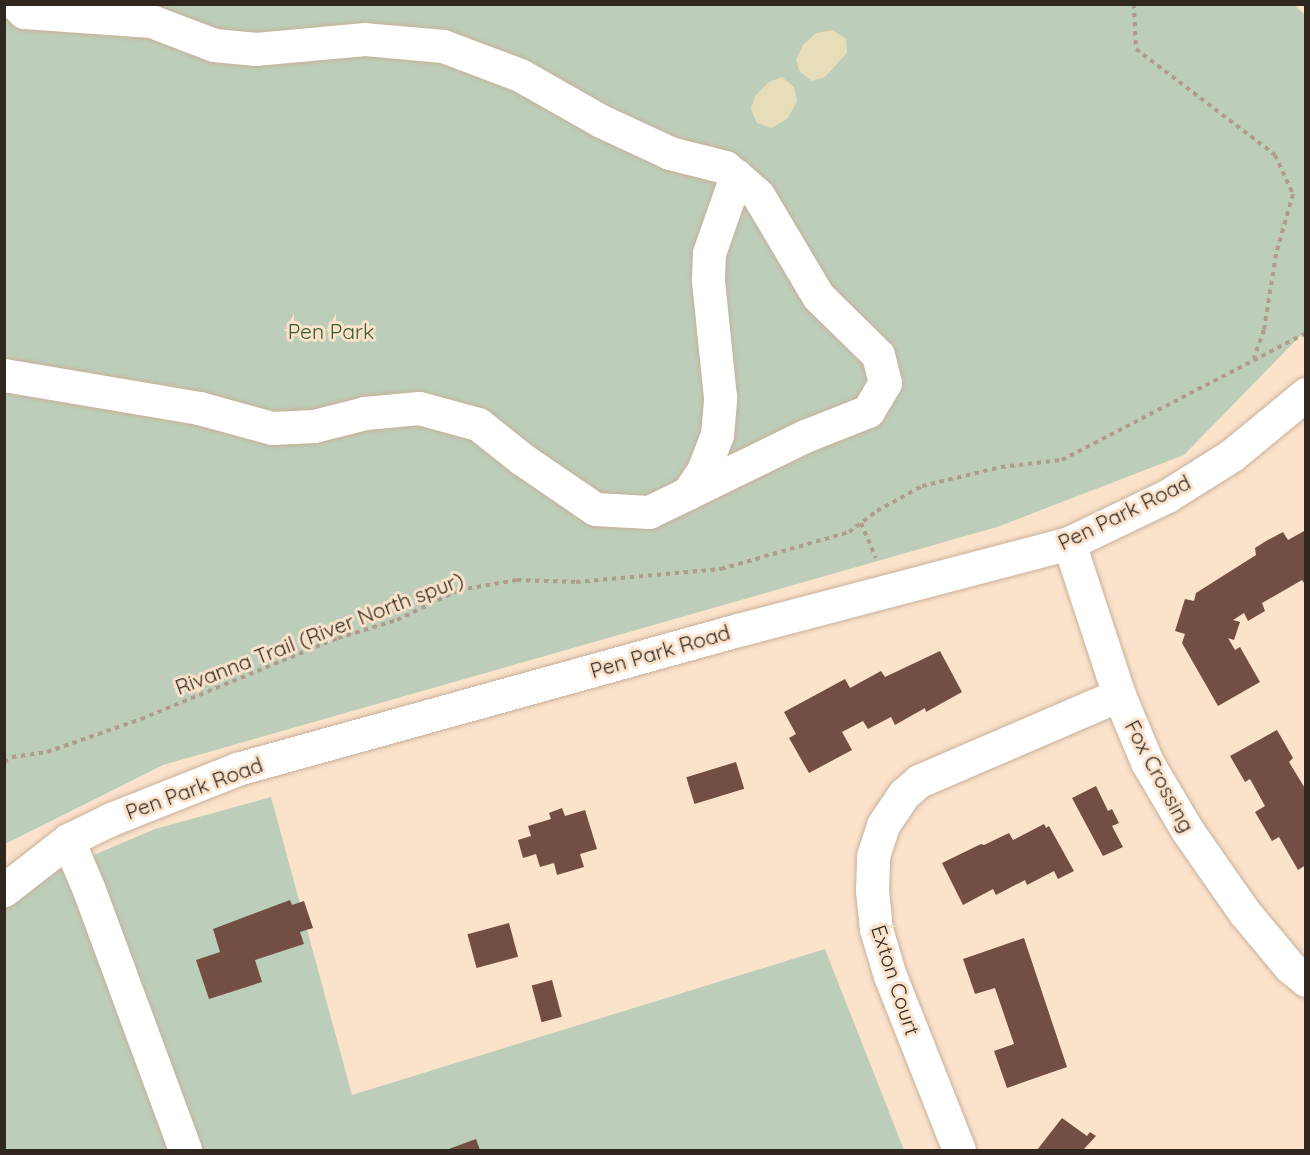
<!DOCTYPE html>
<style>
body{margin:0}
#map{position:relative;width:1310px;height:1155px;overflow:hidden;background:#fbe2cb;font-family:Quicksand,sans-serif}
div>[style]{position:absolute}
.green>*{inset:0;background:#bcceba}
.sand>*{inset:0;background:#e7ddb8}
.building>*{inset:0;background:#734e42;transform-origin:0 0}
.path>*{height:4px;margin-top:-2px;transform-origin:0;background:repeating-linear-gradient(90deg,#af9c8a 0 4.5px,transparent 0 9px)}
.roads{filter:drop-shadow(0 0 2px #c8b09a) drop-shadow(0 0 2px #c8b09a)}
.minor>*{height:33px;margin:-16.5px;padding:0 16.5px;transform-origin:16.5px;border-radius:16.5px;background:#fff}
span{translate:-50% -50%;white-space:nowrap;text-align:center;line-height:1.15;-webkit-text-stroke:6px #fbe2cb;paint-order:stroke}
.park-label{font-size:21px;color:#345c2f}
.street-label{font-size:21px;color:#30271e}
.frame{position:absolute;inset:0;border:6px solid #30271e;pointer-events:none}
</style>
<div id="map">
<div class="green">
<div style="clip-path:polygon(1293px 4px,1305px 15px,1305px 331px,1184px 455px,997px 527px,163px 765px,5px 844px,5px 5px)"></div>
<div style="clip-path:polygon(271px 797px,352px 1095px,825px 949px,904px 1150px,5px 1150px,5px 899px,40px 878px,155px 829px)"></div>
</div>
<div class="sand">
<div style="clip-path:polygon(833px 30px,846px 39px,847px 53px,825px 77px,812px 81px,800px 72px,796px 60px,803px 45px,816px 33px)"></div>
<div style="clip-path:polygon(782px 77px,794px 87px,797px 101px,788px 118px,772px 128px,757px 123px,751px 109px,755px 96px,769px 82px)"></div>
</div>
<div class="building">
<div style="clip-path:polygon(1306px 530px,1306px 586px,1302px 580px,1262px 603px,1265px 611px,1248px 621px,1244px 613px,1233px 620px,1240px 622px,1234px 640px,1228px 638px,1235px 650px,1240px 647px,1260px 682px,1218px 706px,1182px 643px,1185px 634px,1175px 631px,1185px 599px,1194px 601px,1196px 593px,1256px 555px,1255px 548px,1266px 541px,1283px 532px,1288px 540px)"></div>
<div style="clip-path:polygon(940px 651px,962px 692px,926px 712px,925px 708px,895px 725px,891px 717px,868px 729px,863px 721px,842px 732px,852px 750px,809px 773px,789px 738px,796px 734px,784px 712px,845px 679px,850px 688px,881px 671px,885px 677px)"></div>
<div style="clip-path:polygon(1277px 730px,1293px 758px,1289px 762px,1306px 790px,1306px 865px,1298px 870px,1279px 837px,1272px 841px,1255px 812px,1265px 806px,1250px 779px,1245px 782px,1230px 756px)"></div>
<div style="left:736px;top:762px;width:28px;height:52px;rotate:73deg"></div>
<div style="clip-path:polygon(1096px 786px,1108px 811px,1112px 809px,1119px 823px,1112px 826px,1123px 847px,1103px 856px,1072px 798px)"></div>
<div style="clip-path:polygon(562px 808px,565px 816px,585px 810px,597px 849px,580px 854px,584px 867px,557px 875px,554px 863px,540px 867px,536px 854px,523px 858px,518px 840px,531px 836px,528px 826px,551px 819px,549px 813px)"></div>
<div style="clip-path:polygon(1044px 824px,1046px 828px,1049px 826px,1074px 871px,1058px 879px,1054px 871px,1027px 885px,1025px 880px,996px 895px,993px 889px,963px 905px,942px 863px,981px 844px,984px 845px,1009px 833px,1013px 840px)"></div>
<div style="clip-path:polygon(290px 900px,292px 905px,304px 901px,313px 928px,300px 932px,304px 944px,255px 960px,262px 982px,209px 999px,196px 960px,220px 952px,213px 929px)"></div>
<div style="left:509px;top:923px;width:35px;height:43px;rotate:75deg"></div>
<div style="clip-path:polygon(1024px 938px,1067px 1067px,1007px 1088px,994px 1051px,1014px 1044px,995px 988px,975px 994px,963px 959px)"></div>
<div style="left:552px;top:980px;width:38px;height:21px;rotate:75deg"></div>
<div style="clip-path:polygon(1062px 1118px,1087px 1136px,1090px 1132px,1096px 1136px,1083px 1150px,1037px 1150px)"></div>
<div style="clip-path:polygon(476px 1139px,480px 1150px,446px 1150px)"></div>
</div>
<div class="path">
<div style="left:1134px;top:4px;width:45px;rotate:87.5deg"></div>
<div style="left:1136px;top:49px;width:175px;rotate:37.3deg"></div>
<div style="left:1275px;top:155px;width:43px;rotate:65.2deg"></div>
<div style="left:1293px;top:194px;width:62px;rotate:105.8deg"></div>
<div style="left:1276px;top:254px;width:77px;rotate:99deg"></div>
<div style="left:1264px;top:330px;width:30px;rotate:110deg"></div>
<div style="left:861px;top:523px;width:38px;rotate:67deg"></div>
<div style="left:4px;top:762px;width:9px;rotate:-32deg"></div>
<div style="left:12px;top:757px;width:35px;rotate:-8deg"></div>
<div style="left:47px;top:752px;width:100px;rotate:-19.3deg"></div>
<div style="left:141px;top:719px;width:213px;rotate:-22.4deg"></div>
<div style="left:338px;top:638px;width:62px;rotate:-17deg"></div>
<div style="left:397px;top:620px;width:69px;rotate:-25.8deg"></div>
<div style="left:459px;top:590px;width:59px;rotate:-9.8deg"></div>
<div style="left:517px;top:580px;width:59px;rotate:1.9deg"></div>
<div style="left:576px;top:582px;width:146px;rotate:-5.1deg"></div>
<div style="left:721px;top:569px;width:133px;rotate:-16.1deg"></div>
<div style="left:849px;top:532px;width:35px;rotate:-37deg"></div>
<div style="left:877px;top:511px;width:51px;rotate:-29.1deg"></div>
<div style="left:922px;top:486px;width:81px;rotate:-13.5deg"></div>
<div style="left:1001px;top:467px;width:61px;rotate:-6.5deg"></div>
<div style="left:1062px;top:460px;width:275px;rotate:-27.5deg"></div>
</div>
<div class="roads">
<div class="minor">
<div style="left:4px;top:375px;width:198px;rotate:9.6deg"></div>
<div style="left:199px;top:408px;width:76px;rotate:15.3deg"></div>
<div style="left:272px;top:428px;width:42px;rotate:-2.7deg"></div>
<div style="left:314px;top:426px;width:53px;rotate:-14.3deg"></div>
<div style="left:365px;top:413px;width:54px;rotate:-5.3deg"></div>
<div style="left:419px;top:408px;width:61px;rotate:15.2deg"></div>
<div style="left:478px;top:424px;width:56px;rotate:38.5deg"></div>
<div style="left:522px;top:459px;width:88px;rotate:34.4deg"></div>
<div style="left:595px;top:509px;width:54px;rotate:3.2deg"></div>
<div style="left:649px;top:512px;width:174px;rotate:-26deg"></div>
<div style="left:805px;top:436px;width:68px;rotate:-21.6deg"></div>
<div style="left:868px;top:411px;width:33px;rotate:-59deg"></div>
<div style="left:885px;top:383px;width:29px;rotate:-104deg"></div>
<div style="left:878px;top:355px;width:84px;rotate:-135.5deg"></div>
<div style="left:818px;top:296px;width:117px;rotate:-120.7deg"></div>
<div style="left:758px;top:195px;width:29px;rotate:-139deg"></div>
<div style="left:736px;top:176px;width:14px;rotate:-141deg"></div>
<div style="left:725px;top:167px;width:57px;rotate:-165.7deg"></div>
<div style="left:670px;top:153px;width:76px;rotate:-155.1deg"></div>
<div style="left:601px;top:121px;width:93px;rotate:-150.4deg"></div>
<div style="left:520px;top:75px;width:82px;rotate:-159.4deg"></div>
<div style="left:443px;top:46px;width:78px;rotate:-174.9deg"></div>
<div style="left:365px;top:39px;width:109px;rotate:174.8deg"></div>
<div style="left:256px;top:49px;width:42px;rotate:-174.6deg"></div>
<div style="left:214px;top:45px;width:67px;rotate:-159.1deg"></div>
<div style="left:151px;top:21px;width:127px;rotate:-175.9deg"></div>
<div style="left:24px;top:12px;width:11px;rotate:-135deg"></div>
<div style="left:688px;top:493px;width:27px;rotate:-56deg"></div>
<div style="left:703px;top:471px;width:39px;rotate:-69deg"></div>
<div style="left:717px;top:435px;width:38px;rotate:-85deg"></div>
<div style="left:720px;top:397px;width:118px;rotate:-95.9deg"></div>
<div style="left:708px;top:280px;width:27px;rotate:-88deg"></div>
<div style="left:709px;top:253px;width:82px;rotate:-70.7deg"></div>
<div style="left:1069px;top:543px;width:160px;rotate:71.8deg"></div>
<div style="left:1119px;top:695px;width:73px;rotate:67.3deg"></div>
<div style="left:1147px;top:762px;width:79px;rotate:59.5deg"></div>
<div style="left:1187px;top:830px;width:101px;rotate:55.1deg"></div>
<div style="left:1245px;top:913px;width:70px;rotate:50.2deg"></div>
<div style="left:1290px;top:967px;width:21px;rotate:39deg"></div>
<div style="left:68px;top:840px;width:54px;rotate:67.2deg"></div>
<div style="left:89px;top:890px;width:277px;rotate:69.7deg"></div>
<div style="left:4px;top:890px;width:81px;rotate:-38deg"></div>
<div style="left:68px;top:840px;width:48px;rotate:-26deg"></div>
<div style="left:111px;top:819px;width:136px;rotate:-21.6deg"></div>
<div style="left:237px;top:769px;width:520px;rotate:-15.51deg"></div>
<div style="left:738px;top:630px;width:342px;rotate:-14.7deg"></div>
<div style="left:1069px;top:543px;width:109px;rotate:-25.6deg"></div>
<div style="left:1167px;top:496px;width:77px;rotate:-32.2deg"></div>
<div style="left:1232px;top:455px;width:96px;rotate:-39.5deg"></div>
<div style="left:959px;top:1150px;width:187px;rotate:-111.6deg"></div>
<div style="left:890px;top:976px;width:49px;rotate:-106.6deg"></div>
<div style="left:876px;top:929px;width:39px;rotate:-96deg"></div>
<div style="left:872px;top:890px;width:34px;rotate:-88deg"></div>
<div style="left:873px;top:856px;width:33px;rotate:-72deg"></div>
<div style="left:883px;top:825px;width:37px;rotate:-56deg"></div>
<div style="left:904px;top:794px;width:20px;rotate:-41deg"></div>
<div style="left:919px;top:781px;width:218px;rotate:-23.3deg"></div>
</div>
</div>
<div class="park-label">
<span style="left:331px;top:331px">Pen Park</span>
</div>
<div class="street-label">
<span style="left:1124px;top:512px;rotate:-26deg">Pen Park Road</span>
<span style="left:319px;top:633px;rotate:-21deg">Rivanna Trail (River North spur)</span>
<span style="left:660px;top:651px;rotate:-16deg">Pen Park Road</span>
<span style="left:1160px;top:776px;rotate:62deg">Fox Crossing</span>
<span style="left:194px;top:788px;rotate:-20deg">Pen Park Road</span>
<span style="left:896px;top:980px;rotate:72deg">Exton Court</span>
</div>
<div class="frame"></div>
</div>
